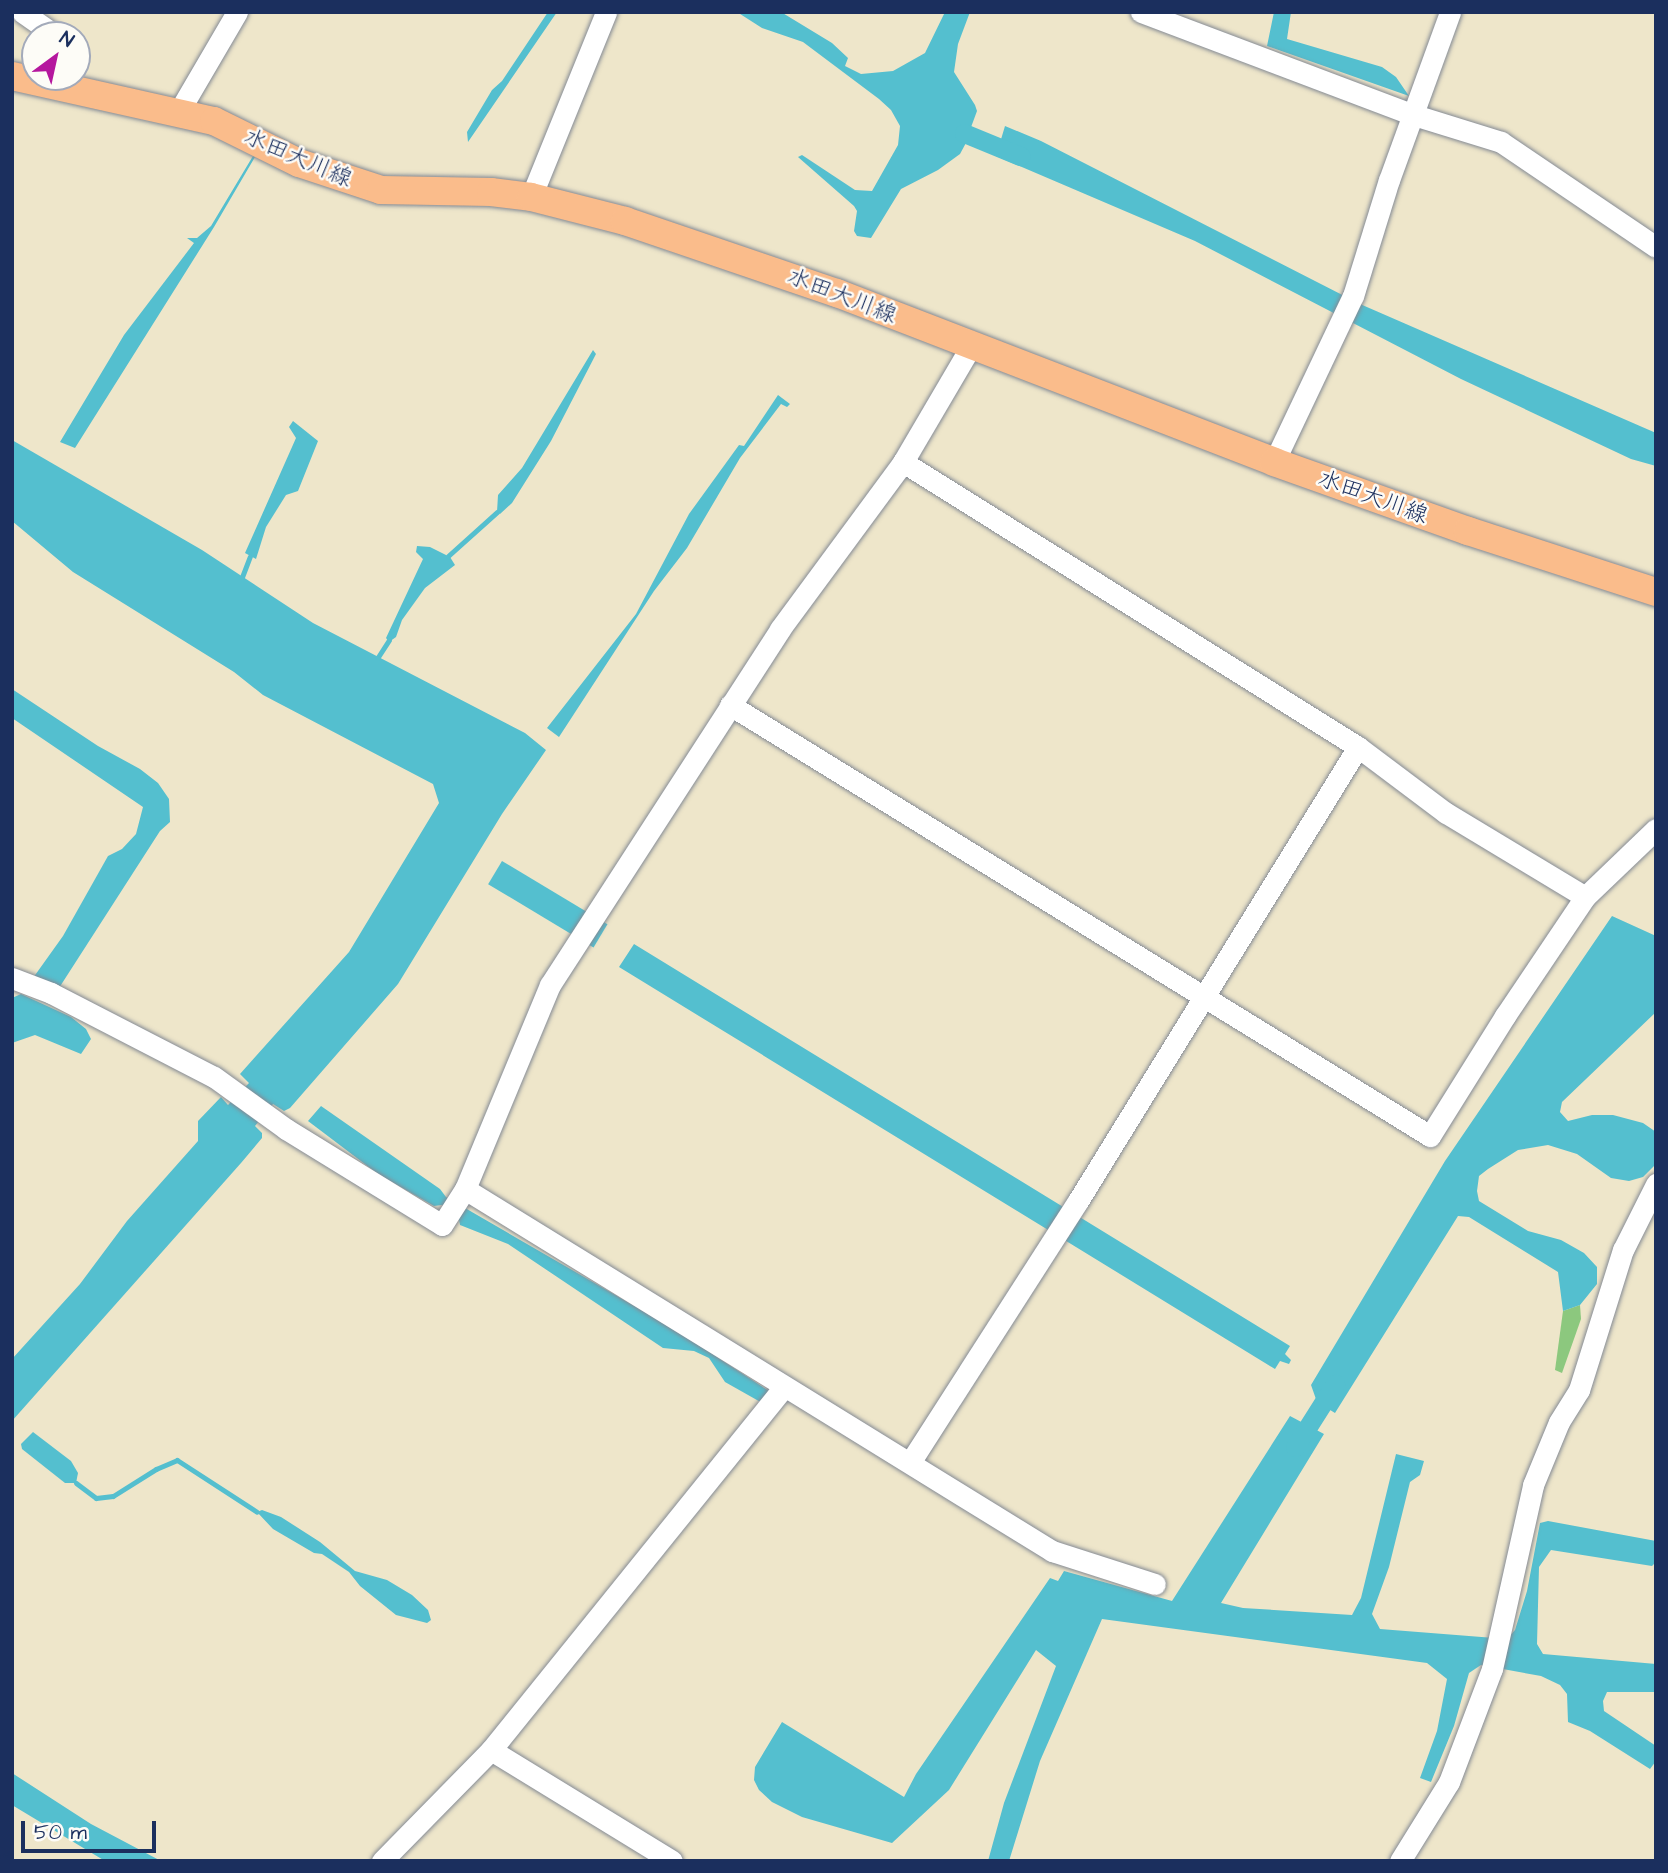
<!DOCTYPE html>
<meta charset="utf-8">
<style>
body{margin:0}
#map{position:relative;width:1668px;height:1873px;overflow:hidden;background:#eee6ca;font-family:"Architects Daughter","Klee One",sans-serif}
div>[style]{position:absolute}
.green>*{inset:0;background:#8cc87e}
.water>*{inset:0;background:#54bfcf;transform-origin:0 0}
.stream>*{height:5px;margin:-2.5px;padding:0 2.5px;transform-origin:2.5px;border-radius:2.5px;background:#54bfcf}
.canal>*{height:19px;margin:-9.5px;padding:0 9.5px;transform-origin:9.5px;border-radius:9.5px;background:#54bfcf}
.roads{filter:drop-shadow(0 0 2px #848a94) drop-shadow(0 0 2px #848a94)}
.minor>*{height:21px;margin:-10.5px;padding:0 10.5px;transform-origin:10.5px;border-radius:10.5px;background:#fff}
.major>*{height:28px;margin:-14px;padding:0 14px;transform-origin:14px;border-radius:14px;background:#fabc8b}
span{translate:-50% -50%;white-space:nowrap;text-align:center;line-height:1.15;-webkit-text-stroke:5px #fdfcf7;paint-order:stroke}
.street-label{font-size:23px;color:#1b2f5e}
.frame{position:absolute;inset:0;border:14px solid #1b2f5e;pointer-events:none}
.north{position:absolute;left:21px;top:21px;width:70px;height:70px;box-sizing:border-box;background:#fdfcf7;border:2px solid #a3aaba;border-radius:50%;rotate:33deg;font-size:19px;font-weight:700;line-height:28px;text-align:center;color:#1b2f5e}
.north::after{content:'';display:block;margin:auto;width:24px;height:32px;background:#b5179e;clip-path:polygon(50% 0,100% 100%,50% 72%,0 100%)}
.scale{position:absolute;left:21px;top:1821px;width:135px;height:32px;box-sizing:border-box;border:4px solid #1b2f5e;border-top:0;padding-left:9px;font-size:21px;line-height:24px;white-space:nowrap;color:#1b2f5e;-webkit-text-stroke:5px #fdfcf7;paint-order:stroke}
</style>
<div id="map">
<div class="green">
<div style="clip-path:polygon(1580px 1305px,1581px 1319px,1562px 1373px,1555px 1370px,1563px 1311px)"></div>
</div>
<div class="water">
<div style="clip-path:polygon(548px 12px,557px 12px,468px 142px,467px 132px,492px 90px,502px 81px)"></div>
<div style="clip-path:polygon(737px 12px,781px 12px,832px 43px,848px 58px,845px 66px,861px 74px,893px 71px,925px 53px,945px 12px,970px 12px,958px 44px,954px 72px,975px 105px,977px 111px,970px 130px,989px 140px,985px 149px,967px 141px,960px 154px,938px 170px,901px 189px,871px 238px,857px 236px,854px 231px,857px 211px,854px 206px,798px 157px,802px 155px,855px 190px,872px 191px,898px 145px,900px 126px,891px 110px,879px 99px,803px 42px,762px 28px)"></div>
<div style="clip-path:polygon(1274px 12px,1291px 12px,1287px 39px,1382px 67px,1396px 77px,1409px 96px,1267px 46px)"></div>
<div style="clip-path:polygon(1005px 126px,1041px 141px,1360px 304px,1656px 433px,1656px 466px,1631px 459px,1461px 379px,1195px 241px,996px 156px)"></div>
<div style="clip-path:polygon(253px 156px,255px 157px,214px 227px,75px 448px,60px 442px,124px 335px,194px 243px,187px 238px,197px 238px,211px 226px)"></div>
<div style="clip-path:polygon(593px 350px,596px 354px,551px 441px,512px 503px,500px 514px,497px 512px,498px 495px,522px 468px)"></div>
<div style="clip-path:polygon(778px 395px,790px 404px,787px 407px,781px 404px,740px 458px,687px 548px,654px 591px,559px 737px,547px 728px,636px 614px,689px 514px,739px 445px,744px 446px)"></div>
<div style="clip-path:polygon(293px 421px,318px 441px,298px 491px,286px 495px,266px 527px,256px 559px,245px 553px,296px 438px,289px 427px)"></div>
<div style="clip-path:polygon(12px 440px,202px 550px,313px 623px,525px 733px,546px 750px,502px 814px,398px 984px,290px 1108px,284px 1111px,273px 1104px,255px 1126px,262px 1133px,262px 1138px,241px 1163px,12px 1421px,12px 1359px,80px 1284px,127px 1221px,198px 1141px,198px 1121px,221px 1097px,228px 1105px,249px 1083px,240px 1074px,349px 952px,439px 803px,433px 784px,263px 695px,234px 672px,73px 572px,12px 521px)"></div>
<div style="clip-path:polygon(417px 546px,430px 547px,450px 557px,455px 565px,425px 588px,402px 620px,396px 637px,389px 642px,386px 638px,423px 559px,416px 552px)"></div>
<div style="clip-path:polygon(12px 689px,98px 746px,140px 769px,158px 783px,169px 799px,170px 822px,160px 831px,59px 988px,33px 978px,63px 936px,108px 856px,122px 849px,136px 834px,143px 807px,12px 718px)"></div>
<div style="left:502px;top:861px;width:123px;height:27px;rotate:31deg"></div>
<div style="clip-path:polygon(1612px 916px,1656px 936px,1656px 1012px,1562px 1102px,1560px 1112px,1568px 1121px,1592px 1115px,1613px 1115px,1643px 1123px,1656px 1132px,1656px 1164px,1643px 1177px,1629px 1181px,1611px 1178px,1577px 1154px,1548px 1145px,1518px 1150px,1488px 1169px,1479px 1176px,1477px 1191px,1479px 1201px,1528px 1231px,1561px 1240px,1584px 1253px,1597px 1267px,1597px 1284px,1580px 1305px,1563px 1311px,1558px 1272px,1469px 1217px,1458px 1216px,1335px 1413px,1317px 1402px,1311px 1385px,1445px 1161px)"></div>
<div style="clip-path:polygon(634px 944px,1290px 1346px,1285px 1354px,1291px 1360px,1289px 1364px,1280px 1361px,1275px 1369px,619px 967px)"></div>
<div style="clip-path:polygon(21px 994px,71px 1017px,86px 1029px,91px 1039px,81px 1054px,35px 1035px,12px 1043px,12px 998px)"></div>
<div style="clip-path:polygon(321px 1106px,440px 1189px,446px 1197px,674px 1329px,769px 1391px,764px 1404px,725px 1382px,709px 1358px,694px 1351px,663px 1348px,508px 1244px,460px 1225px,458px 1214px,442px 1205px,434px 1206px,378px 1174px,308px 1121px)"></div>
<div style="clip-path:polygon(1290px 1416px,1324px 1434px,1221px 1603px,1243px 1608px,1352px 1615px,1361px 1598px,1396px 1454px,1424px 1461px,1420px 1475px,1410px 1482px,1389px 1567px,1372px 1614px,1380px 1629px,1507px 1639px,1515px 1630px,1527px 1591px,1540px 1523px,1548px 1521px,1656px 1541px,1656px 1562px,1652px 1566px,1551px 1550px,1539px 1567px,1537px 1644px,1543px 1654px,1656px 1664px,1656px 1692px,1607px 1692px,1603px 1701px,1604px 1711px,1656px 1746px,1656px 1761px,1650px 1769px,1590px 1731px,1568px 1722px,1567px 1694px,1560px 1685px,1541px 1676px,1481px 1665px,1469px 1673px,1454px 1726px,1431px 1782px,1420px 1778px,1437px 1731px,1447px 1679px,1427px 1663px,1102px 1619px,1040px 1761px,1009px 1861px,988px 1861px,1004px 1803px,1056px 1666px,1036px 1650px,949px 1790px,892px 1843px,802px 1817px,772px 1802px,759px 1790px,754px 1780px,755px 1767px,782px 1722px,904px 1797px,916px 1774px,1050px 1578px,1058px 1581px,1064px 1571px,1172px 1601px)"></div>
<div style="clip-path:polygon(33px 1432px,71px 1461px,78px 1473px,76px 1483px,65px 1483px,22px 1449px,21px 1444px)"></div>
<div style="clip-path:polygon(262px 1510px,281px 1517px,320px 1542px,355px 1571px,387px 1580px,412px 1595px,428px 1610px,431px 1620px,427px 1623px,396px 1615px,360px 1586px,349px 1572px,322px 1554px,314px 1553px,273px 1529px,257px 1512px)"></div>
<div style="clip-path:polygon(12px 1773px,91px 1824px,161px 1861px,105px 1861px,12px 1805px)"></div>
</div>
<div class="stream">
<div style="left:448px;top:556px;width:66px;rotate:-41.9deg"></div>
<div style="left:242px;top:577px;width:22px;rotate:-69deg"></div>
<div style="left:378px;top:657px;width:20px;rotate:-57deg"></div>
<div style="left:76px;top:1483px;width:25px;rotate:37deg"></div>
<div style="left:96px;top:1498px;width:17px;rotate:-7deg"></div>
<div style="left:113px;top:1496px;width:51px;rotate:-32.1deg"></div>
<div style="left:156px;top:1469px;width:23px;rotate:-23deg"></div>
<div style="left:177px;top:1460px;width:95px;rotate:33deg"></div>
</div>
<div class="canal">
<div style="left:964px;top:133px;width:61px;rotate:22.3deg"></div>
<div style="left:1295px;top:1447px;width:75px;rotate:-57.6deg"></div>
</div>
<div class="roads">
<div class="minor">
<div style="left:22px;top:12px;width:40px;rotate:34.9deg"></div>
<div style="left:1141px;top:12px;width:292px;rotate:20.7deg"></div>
<div style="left:1414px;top:115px;width:91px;rotate:17.2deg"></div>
<div style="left:1501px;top:142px;width:187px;rotate:34.1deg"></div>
<div style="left:178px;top:113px;width:117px;rotate:-59.7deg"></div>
<div style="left:531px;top:197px;width:200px;rotate:-67.9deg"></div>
<div style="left:903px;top:462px;width:537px;rotate:32.06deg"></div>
<div style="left:1358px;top:747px;width:110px;rotate:36.9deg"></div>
<div style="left:1446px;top:813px;width:162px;rotate:31.1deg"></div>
<div style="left:1274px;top:462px;width:184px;rotate:-64.6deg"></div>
<div style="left:1353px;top:296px;width:121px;rotate:-72.8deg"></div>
<div style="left:1389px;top:180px;width:179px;rotate:-70deg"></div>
<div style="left:730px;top:705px;width:822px;rotate:31.62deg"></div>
<div style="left:1430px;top:1136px;width:142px;rotate:-58deg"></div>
<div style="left:1505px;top:1016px;width:143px;rotate:-56.1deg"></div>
<div style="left:1585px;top:897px;width:98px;rotate:-43.8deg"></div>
<div style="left:12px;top:978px;width:42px;rotate:21deg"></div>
<div style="left:51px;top:993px;width:183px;rotate:27.3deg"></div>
<div style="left:214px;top:1077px;width:89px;rotate:35.8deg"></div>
<div style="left:286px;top:1129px;width:183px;rotate:31.6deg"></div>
<div style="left:442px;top:1225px;width:43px;rotate:-57.4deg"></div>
<div style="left:465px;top:1189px;width:221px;rotate:-67.4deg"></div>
<div style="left:550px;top:985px;width:424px;rotate:-57.1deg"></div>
<div style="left:780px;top:629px;width:207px;rotate:-53.6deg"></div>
<div style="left:903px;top:462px;width:134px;rotate:-59.6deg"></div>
<div style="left:465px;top:1189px;width:690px;rotate:31.66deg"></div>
<div style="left:1052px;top:1551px;width:108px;rotate:17.8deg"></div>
<div style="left:911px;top:1461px;width:309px;rotate:-57.3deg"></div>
<div style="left:1078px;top:1201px;width:533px;rotate:-58.34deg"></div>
<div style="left:491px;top:1750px;width:212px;rotate:31.5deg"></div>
<div style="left:382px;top:1861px;width:156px;rotate:-45.5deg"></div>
<div style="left:491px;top:1750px;width:466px;rotate:-51.1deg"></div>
<div style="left:1400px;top:1861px;width:93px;rotate:-58.2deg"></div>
<div style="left:1449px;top:1782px;width:121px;rotate:-69.2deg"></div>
<div style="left:1492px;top:1669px;width:189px;rotate:-77.4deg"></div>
<div style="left:1533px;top:1485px;width:68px;rotate:-67.6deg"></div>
<div style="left:1559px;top:1422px;width:38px;rotate:-58deg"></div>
<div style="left:1579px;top:1390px;width:147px;rotate:-72.6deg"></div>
<div style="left:1623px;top:1250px;width:74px;rotate:-63.4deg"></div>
</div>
<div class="major">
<div style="left:12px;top:76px;width:207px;rotate:12.6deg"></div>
<div style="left:214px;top:121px;width:95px;rotate:26.3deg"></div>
<div style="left:299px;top:163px;width:86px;rotate:18.2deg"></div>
<div style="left:381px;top:190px;width:110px;rotate:1deg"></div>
<div style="left:491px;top:192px;width:40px;rotate:7.1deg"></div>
<div style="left:531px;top:197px;width:97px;rotate:14.3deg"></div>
<div style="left:625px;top:221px;width:224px;rotate:18.8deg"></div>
<div style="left:837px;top:293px;width:469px;rotate:21.1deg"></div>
<div style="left:1274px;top:462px;width:206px;rotate:19.6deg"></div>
<div style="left:1468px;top:531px;width:198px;rotate:18deg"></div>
</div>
</div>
<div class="street-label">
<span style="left:298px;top:158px;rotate:23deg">水田大川線</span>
<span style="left:842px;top:296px;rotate:21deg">水田大川線</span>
<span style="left:1373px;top:497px;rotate:20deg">水田大川線</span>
</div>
<div class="frame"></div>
<div class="north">N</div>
<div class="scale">50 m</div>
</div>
